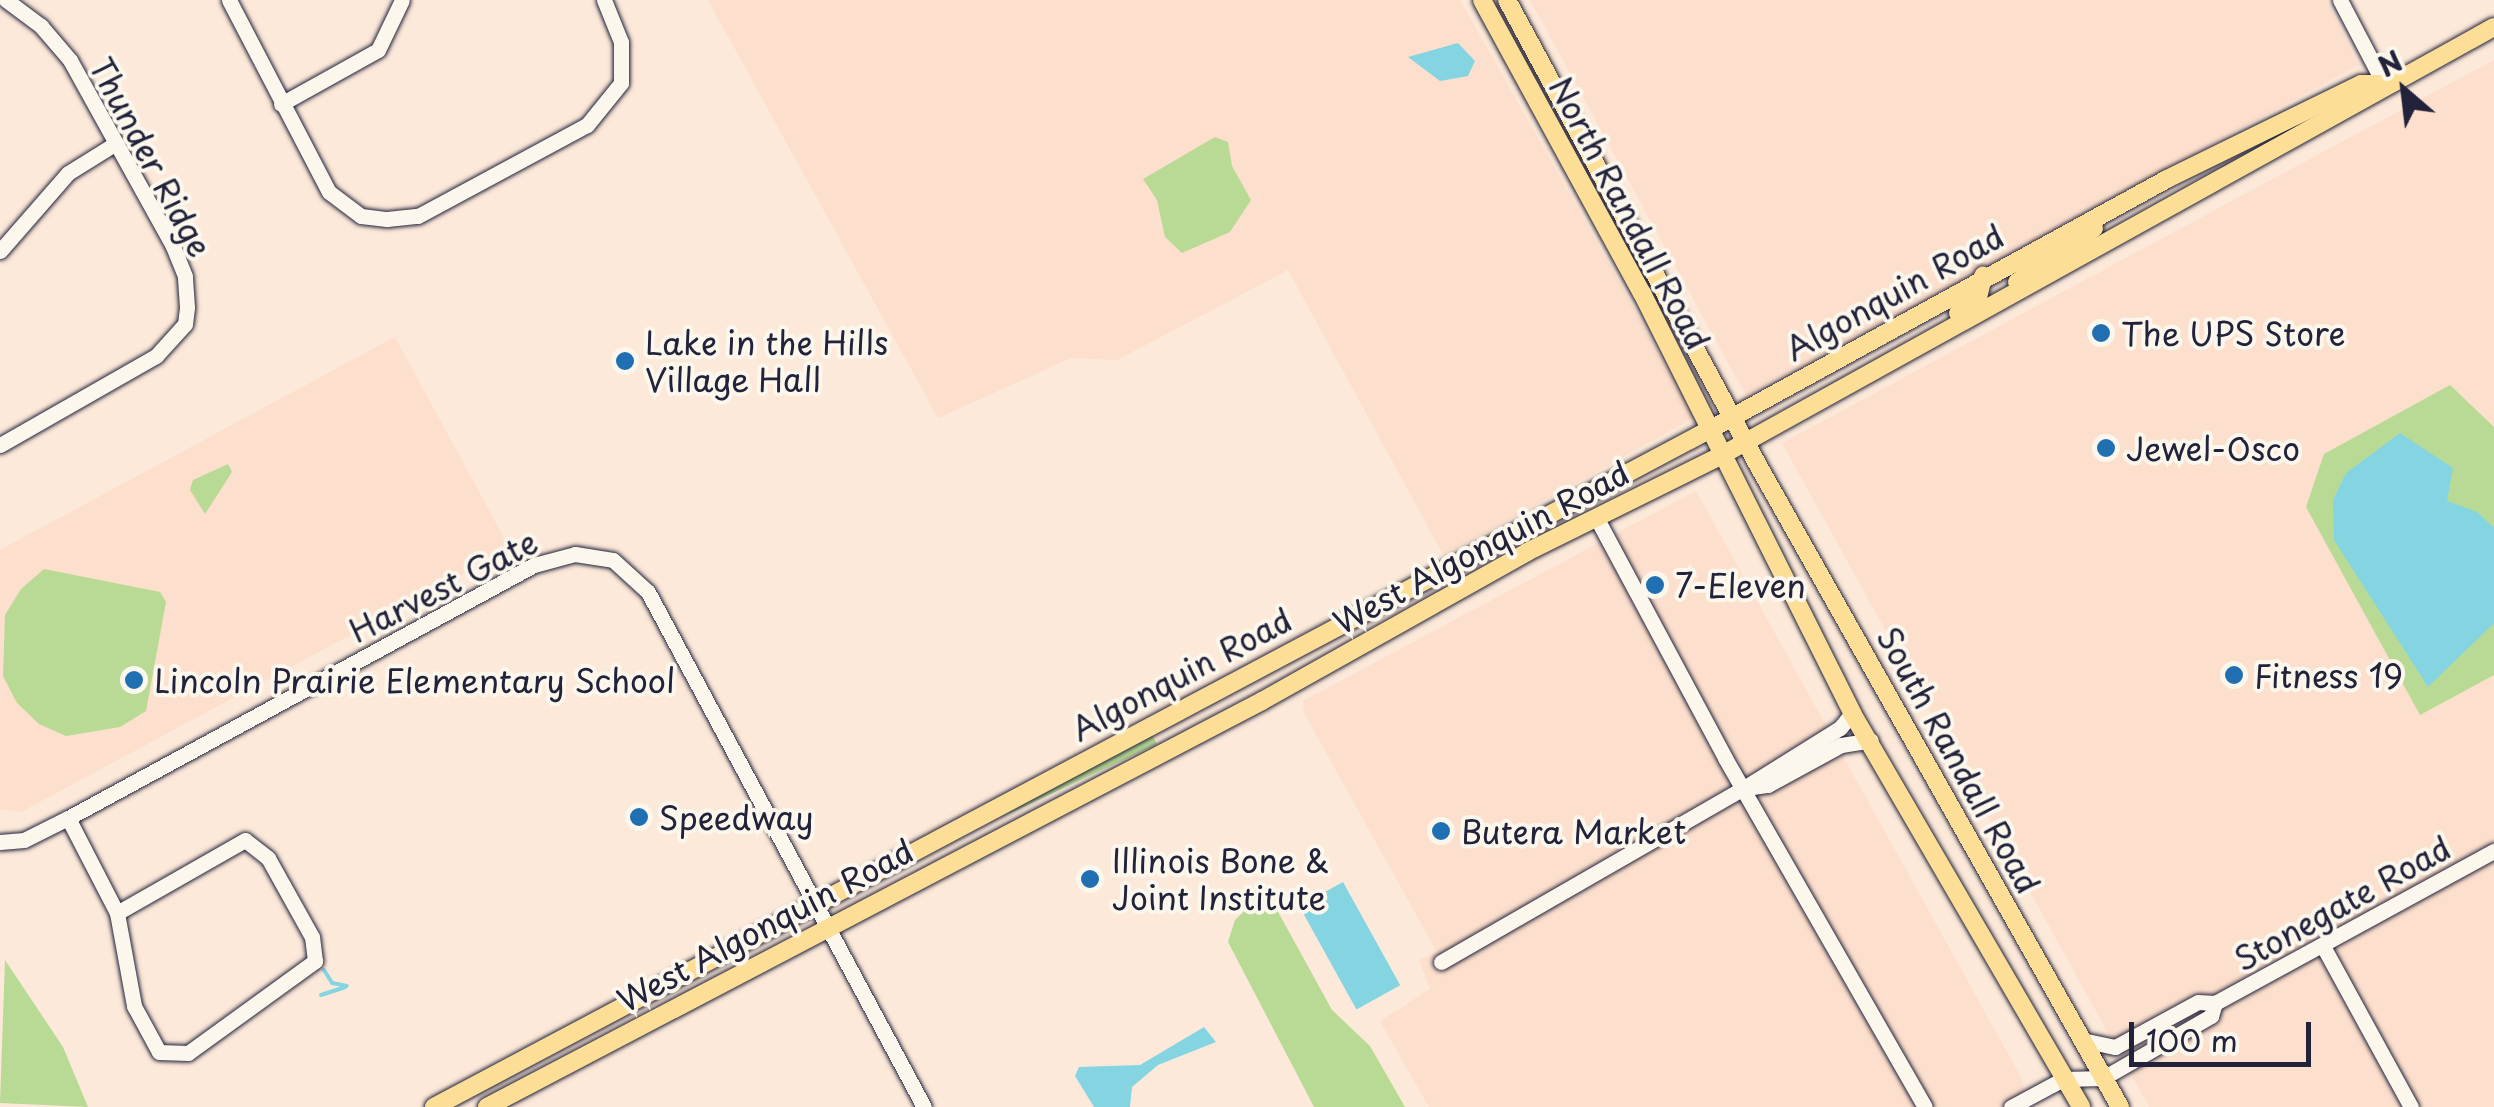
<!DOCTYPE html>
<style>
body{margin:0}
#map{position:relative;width:2494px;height:1107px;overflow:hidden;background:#fce9d9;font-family:"Playpen Sans",sans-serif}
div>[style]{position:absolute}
.built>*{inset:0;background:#fcdfcc}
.green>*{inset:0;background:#b8da94}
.water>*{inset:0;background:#85d4e2;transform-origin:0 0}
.stream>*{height:4px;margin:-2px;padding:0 2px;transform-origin:2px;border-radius:2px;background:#85d4e2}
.roads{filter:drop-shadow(0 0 2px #22223b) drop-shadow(0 0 2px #22223b)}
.minor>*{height:15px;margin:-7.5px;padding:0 7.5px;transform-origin:7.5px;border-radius:7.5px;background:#fbf7ec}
.major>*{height:18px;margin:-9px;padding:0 9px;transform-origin:9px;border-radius:9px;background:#fcde96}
.dots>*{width:28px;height:28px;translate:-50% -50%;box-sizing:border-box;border:5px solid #fbf7ec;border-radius:50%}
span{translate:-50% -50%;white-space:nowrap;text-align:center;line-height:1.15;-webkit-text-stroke:8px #fbf7ec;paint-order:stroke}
.street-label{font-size:32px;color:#22223b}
.poi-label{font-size:32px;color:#22223b}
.left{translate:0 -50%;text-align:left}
.north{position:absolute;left:2354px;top:40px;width:100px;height:100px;-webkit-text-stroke:8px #fbf7ec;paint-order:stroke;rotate:332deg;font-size:28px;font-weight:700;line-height:40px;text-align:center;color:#22223b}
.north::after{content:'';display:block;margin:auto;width:35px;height:45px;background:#22223b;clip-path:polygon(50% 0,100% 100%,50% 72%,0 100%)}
.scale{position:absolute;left:2129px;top:1022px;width:182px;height:45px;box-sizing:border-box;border:5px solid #22223b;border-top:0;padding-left:12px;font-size:30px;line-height:35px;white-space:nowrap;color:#22223b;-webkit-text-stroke:8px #fbf7ec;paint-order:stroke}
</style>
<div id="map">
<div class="built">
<div style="clip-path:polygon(708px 0,1460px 0,1695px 417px,1444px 556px,1288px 270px,1117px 360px,1071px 358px,938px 418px)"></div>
<div style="clip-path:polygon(1530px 0,2326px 0,2358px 65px,1746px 396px)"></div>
<div style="clip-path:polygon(2494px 60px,2494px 427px,2449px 385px,2419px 714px,2494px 675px,2494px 1107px,2149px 1107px,1782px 443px)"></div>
<div style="clip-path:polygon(395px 337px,510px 549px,21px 812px,0 809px,0 550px)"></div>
<div style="clip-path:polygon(1696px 491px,2022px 1079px,2028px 1107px,1429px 1107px,1380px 1021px,1430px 989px,1419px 960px,1437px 952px,1304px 713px,1303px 701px)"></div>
</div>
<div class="green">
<div style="clip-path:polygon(1215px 137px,1228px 142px,1232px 166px,1251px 200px,1230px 232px,1182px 253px,1165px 237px,1157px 200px,1143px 179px)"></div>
<div style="clip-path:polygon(2450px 385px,2494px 427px,2494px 675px,2420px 715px,2306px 507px,2324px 454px)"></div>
<div style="clip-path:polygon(228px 464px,232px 472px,205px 514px,190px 490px,193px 480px)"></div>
<div style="clip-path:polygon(44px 569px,160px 592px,166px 602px,146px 711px,120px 727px,66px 736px,39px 724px,17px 703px,3px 676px,5px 615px,21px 589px)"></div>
<div style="clip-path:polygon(1149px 729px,1157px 744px,1002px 817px,1057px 782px)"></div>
<div style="clip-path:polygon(1271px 899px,1332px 1010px,1370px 1046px,1405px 1107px,1314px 1107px,1228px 942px,1235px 920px,1255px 901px)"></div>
<div style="clip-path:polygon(5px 960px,63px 1047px,88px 1107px,0 1103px)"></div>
</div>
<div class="water">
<div style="clip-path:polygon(1458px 43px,1475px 61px,1468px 76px,1440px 81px,1408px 57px)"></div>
<div style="clip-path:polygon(2400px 433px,2453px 468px,2447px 501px,2477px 512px,2494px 528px,2494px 623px,2428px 687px,2334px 540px,2333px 500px,2346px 473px)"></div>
<div style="left:1343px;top:882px;width:118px;height:50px;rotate:61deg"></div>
<div style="clip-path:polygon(1204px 1027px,1216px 1042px,1158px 1065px,1132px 1087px,1130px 1107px,1094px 1107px,1075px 1076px,1079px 1067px,1140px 1065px)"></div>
</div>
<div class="stream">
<div style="left:324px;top:970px;width:15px;rotate:58deg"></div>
<div style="left:332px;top:983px;width:15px;rotate:11deg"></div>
<div style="left:321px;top:995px;width:25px;rotate:-18deg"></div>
</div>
<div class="roads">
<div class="minor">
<div style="left:229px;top:0;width:216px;rotate:62.5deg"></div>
<div style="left:329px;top:192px;width:40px;rotate:37deg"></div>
<div style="left:361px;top:216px;width:26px;rotate:7deg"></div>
<div style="left:387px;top:219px;width:31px;rotate:-6deg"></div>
<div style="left:418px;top:216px;width:192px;rotate:-28.3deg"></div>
<div style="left:587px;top:125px;width:54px;rotate:-51deg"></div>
<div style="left:621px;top:83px;width:41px;rotate:-90deg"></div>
<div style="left:621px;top:42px;width:45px;rotate:-112deg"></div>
<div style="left:2340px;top:0;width:95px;rotate:62.4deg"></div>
<div style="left:281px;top:104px;width:111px;rotate:-29.1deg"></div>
<div style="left:378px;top:50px;width:55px;rotate:-64.4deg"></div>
<div style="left:0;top:251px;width:103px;rotate:-48.9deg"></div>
<div style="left:68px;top:173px;width:53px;rotate:-31.9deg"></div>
<div style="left:0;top:445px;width:180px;rotate:-29.7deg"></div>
<div style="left:156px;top:356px;width:43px;rotate:-47.8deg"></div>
<div style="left:185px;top:324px;width:17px;rotate:-83deg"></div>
<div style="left:187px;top:307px;width:31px;rotate:-94deg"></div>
<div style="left:185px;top:276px;width:32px;rotate:-112deg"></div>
<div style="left:173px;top:246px;width:213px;rotate:-119deg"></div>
<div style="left:70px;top:60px;width:45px;rotate:-130.5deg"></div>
<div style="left:41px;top:26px;width:44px;rotate:-143.4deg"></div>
<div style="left:1596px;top:517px;width:273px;rotate:61.8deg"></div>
<div style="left:1725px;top:758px;width:402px;rotate:60.2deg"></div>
<div style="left:1746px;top:788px;width:22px;rotate:-8deg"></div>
<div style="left:1768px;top:785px;width:83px;rotate:-28.7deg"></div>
<div style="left:1841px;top:745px;width:30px;rotate:-9deg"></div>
<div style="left:68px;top:818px;width:107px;rotate:62.7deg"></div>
<div style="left:117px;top:913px;width:95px;rotate:79.6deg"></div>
<div style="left:134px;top:1006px;width:52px;rotate:61.5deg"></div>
<div style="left:159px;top:1052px;width:29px;rotate:2deg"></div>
<div style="left:188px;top:1053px;width:157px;rotate:-35.9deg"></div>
<div style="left:315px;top:961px;width:24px;rotate:-97deg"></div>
<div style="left:312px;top:937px;width:90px;rotate:-119.1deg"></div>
<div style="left:268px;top:858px;width:29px;rotate:-142deg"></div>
<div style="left:245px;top:840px;width:147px;rotate:150.3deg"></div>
<div style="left:0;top:842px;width:24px;rotate:-5deg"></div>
<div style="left:24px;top:840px;width:49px;rotate:-26.6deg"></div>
<div style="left:68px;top:818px;width:530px;rotate:-28.5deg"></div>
<div style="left:534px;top:565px;width:42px;rotate:-15deg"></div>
<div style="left:575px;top:554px;width:38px;rotate:9deg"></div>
<div style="left:613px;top:560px;width:47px;rotate:42.4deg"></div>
<div style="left:648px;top:592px;width:584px;rotate:61.81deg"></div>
<div style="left:2324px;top:948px;width:181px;rotate:61.3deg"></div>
<div style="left:1441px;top:962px;width:347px;rotate:-29.9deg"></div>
<div style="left:1742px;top:789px;width:115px;rotate:-31.9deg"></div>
<div style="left:1840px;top:728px;width:19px;rotate:-51deg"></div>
<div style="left:2082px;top:1040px;width:34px;rotate:12deg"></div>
<div style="left:2115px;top:1047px;width:94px;rotate:-28.5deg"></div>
<div style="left:2198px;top:1002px;width:17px;rotate:3deg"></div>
<div style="left:2215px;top:1003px;width:318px;rotate:-28.6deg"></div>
<div style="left:2011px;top:1107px;width:59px;rotate:-28.3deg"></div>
<div style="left:2063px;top:1079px;width:40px;rotate:-1.4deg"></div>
<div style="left:2103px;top:1078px;width:125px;rotate:-29.9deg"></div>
<div style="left:2211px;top:1016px;width:14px;rotate:-73deg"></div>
</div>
<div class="major">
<div style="left:1482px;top:0;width:334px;rotate:61.4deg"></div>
<div style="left:1642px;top:293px;width:470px;rotate:63.4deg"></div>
<div style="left:1852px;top:713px;width:456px;rotate:59.8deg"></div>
<div style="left:1507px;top:0;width:531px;rotate:61.65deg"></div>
<div style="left:1759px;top:467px;width:735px;rotate:60.57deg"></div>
<div style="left:2017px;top:282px;width:94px;rotate:-35deg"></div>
<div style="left:1958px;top:313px;width:25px;rotate:-37deg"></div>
<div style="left:1978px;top:298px;width:23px;rotate:-77deg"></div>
<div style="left:434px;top:1107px;width:1446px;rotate:-27.97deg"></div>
<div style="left:1711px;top:429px;width:520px;rotate:-28.73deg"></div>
<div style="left:2167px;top:179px;width:216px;rotate:-26.1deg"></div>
<div style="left:2361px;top:84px;width:23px"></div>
<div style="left:487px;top:1107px;width:875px;rotate:-27.65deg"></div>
<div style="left:1262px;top:701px;width:304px;rotate:-29.3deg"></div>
<div style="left:1527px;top:552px;width:220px;rotate:-26.4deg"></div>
<div style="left:1724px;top:454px;width:880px;rotate:-29.01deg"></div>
</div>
</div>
<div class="dots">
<div style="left:2101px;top:333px;background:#1f6fb2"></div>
<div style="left:625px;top:361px;background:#1f6fb2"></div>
<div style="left:2106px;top:448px;background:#1f6fb2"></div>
<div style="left:1655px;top:585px;background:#1f6fb2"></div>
<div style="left:2234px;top:675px;background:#1f6fb2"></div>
<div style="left:134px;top:680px;background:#1f6fb2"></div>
<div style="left:639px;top:817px;background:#1f6fb2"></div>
<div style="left:1441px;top:831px;background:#1f6fb2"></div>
<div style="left:1090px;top:879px;background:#1f6fb2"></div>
</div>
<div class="street-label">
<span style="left:151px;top:157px;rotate:62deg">Thunder Ridge</span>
<span style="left:1630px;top:213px;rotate:62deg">North Randall Road</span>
<span style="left:1894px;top:292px;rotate:-29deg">Algonquin Road</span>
<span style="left:1481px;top:547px;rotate:-28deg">West Algonquin Road</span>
<span style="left:443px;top:586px;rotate:-27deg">Harvest Gate</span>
<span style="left:1181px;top:674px;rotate:-28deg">Algonquin Road</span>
<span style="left:1959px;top:760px;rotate:61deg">South Randall Road</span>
<span style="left:2342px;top:903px;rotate:-29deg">Stonegate Road</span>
<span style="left:765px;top:925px;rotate:-28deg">West Algonquin Road</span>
</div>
<div class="poi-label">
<span class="left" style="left:2121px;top:333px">The UPS Store</span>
<span class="left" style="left:645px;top:361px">Lake in the Hills<br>Village Hall</span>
<span class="left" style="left:2126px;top:448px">Jewel-Osco</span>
<span class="left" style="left:1675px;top:585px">7-Eleven</span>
<span class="left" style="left:2254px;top:675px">Fitness 19</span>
<span class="left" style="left:154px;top:680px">Lincoln Prairie Elementary School</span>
<span class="left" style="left:659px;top:817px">Speedway</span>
<span class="left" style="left:1461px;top:831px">Butera Market</span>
<span class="left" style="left:1112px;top:879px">Illinois Bone &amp;<br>Joint Institute</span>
</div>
<div class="north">N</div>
<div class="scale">100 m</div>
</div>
